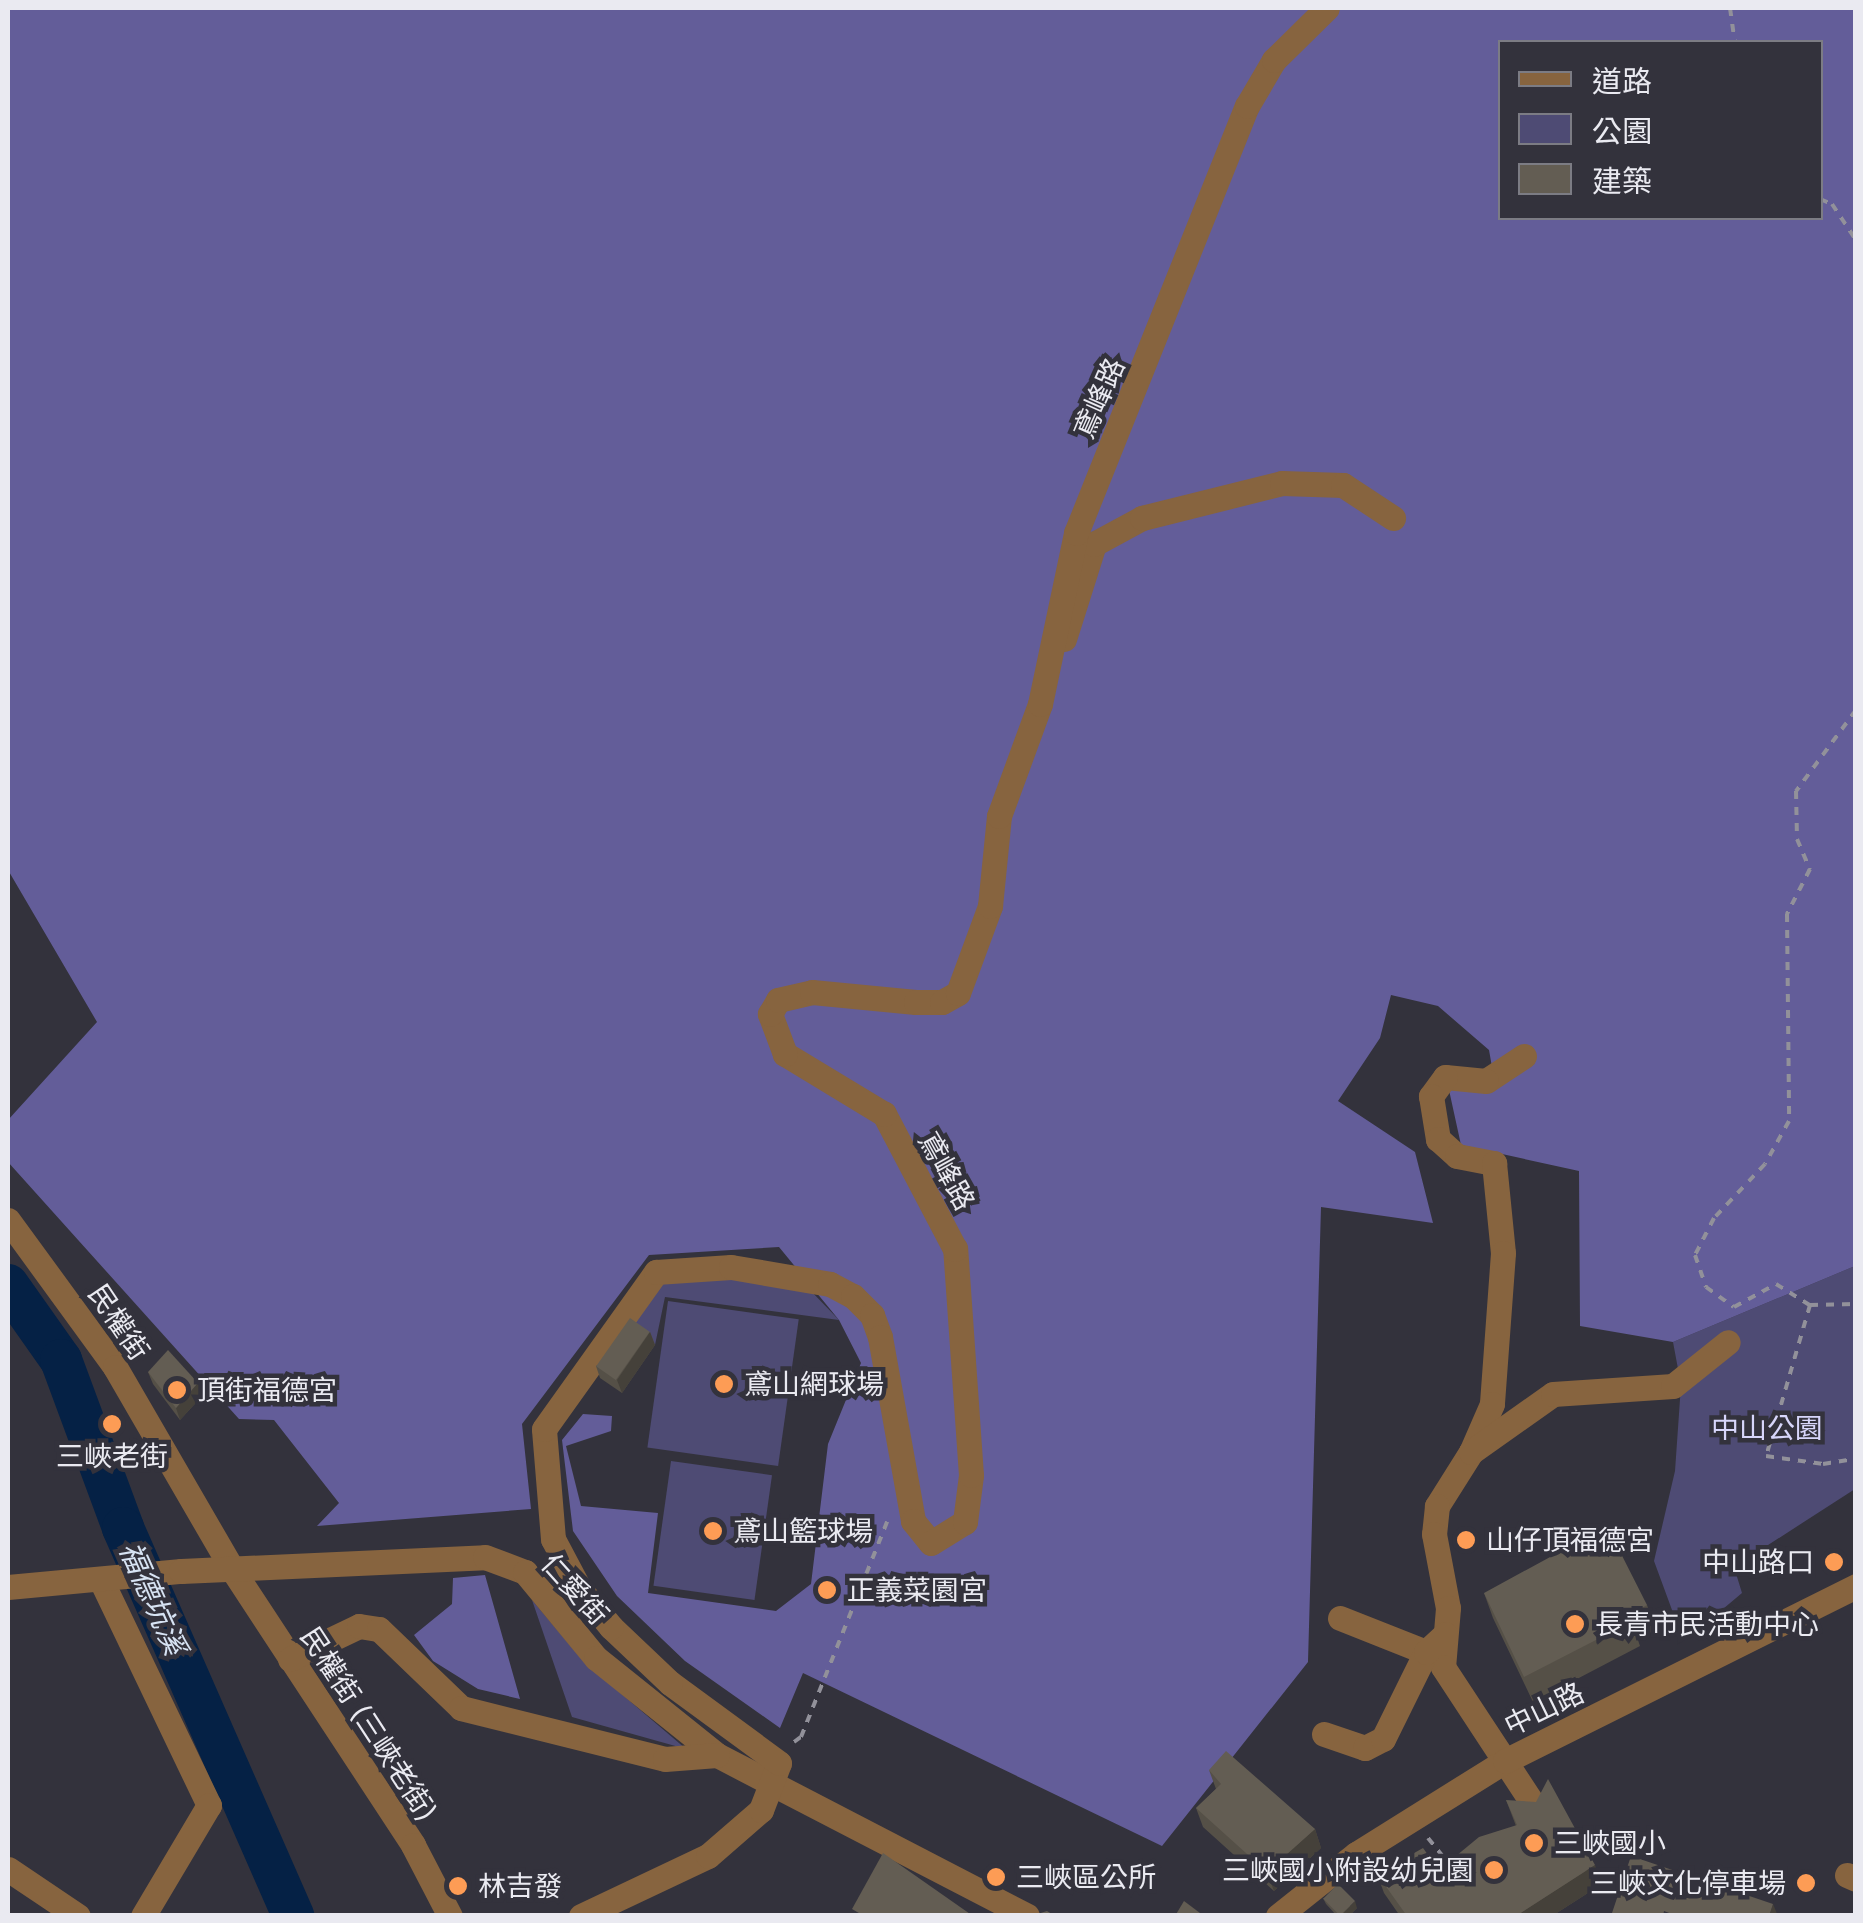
<!DOCTYPE html>
<meta charset="utf-8">
<style>
body{margin:0}
#map{position:relative;width:1863px;height:1923px;overflow:hidden;background:#33323c;font-family:Inter,"Noto Sans TC",sans-serif}
div>[style]{position:absolute}
.green>*{inset:0;background:#4e4b74;transform-origin:0 0}
.forest>*{inset:0;background:#635d99}
.river>*{height:42px;margin:-21px;padding:0 21px;transform-origin:21px;border-radius:21px;background:#052145}
.path>*{height:4px;margin-top:-2px;transform-origin:0;background:repeating-linear-gradient(90deg,#92919a 0 8px,transparent 0 16px)}
.minor>*{height:25px;margin:-12.5px;padding:0 12.5px;transform-origin:12.5px;border-radius:12.5px;background:#87643f}
.wall>*{inset:0;background:#555047}
.shaded-wall>*{inset:0;background:#45413a}
.building>*{inset:0;background:#635d53;transform-origin:0 0}
.dots>*{width:28px;height:28px;translate:-50% -50%;box-sizing:border-box;border:5px solid #33323c;border-radius:50%}
span{translate:-50% -50%;white-space:nowrap;text-align:center;line-height:1.15;-webkit-text-stroke:9px #33323c;paint-order:stroke}
.street-label{font-size:28px;color:#eaeaf1}
.poi-label{font-size:28px;color:#eaeaf1}
.left{translate:0 -50%;text-align:left}
.right{translate:-100% -50%;text-align:right}
.park-label{font-size:28px;color:#d7d6fa}
.water-label{font-size:30px;color:#d7e3f3;font-style:italic}
.frame{position:absolute;inset:0;border:10px solid #eaeaf1;pointer-events:none}
.legend{position:absolute;left:1498px;top:40px;width:325px;height:180px;box-sizing:border-box;background:#33323c;border:2px solid #7c7c84;margin:0;padding:12px 18px;list-style:none;font-size:30px;color:#eaeaf1}
.legend li{display:flex;align-items:center;gap:20px;height:50px}
.legend b{width:50px;border:2px solid #7c7c84}
</style>
<div id="map">
<div class="green">
<div style="clip-path:polygon(1855px 1266px,1855px 1489px,1734px 1567px,1742px 1593px,1717px 1614px,1679px 1629px,1654px 1561px,1675px 1471px,1681px 1385px,1673px 1342px)"></div>
<div style="clip-path:polygon(732px 1277px,809px 1289px,839px 1320px,665px 1297px,655px 1345px,630px 1328px,661px 1284px)"></div>
<div style="left:668px;top:1301px;width:132px;height:148px;rotate:8deg"></div>
<div style="left:671px;top:1461px;width:102px;height:126px;rotate:8deg"></div>
<div style="clip-path:polygon(532px 1600px,584px 1662px,686px 1749px,572px 1717px)"></div>
</div>
<div class="forest">
<div style="clip-path:polygon(evenodd,8px 8px,1855px 8px,1855px 1266px,1673px 1342px,1580px 1326px,1579px 1171px,1461px 1145px,1449px 1090px,1496px 1090px,1489px 1050px,1438px 1006px,1391px 995px,1380px 1038px,1338px 1101px,1415px 1152px,1433px 1223px,1321px 1207px,1308px 1662px,1162px 1846px,803px 1673px,780px 1728px,685px 1661px,617px 1596px,573px 1531px,562px 1440px,583px 1414px,612px 1416px,611px 1431px,566px 1446px,581px 1506px,658px 1513px,648px 1593px,776px 1611px,811px 1584px,828px 1444px,861px 1363px,839px 1320px,779px 1247px,649px 1255px,522px 1424px,531px 1509px,317px 1526px,339px 1503px,274px 1420px,239px 1419px,8px 1162px,8px 1120px,97px 1022px,8px 870px,8px 8px,1500px 42px,1820px 42px,1820px 218px,1500px 218px,1500px 42px)"></div>
<div style="clip-path:polygon(485px 1575px,520px 1699px,478px 1689px,433px 1661px,414px 1635px,452px 1604px,453px 1578px)"></div>
</div>
<div class="river">
<div style="left:8px;top:1285px;width:92px;rotate:54.8deg"></div>
<div style="left:61px;top:1360px;width:179px;rotate:69.7deg"></div>
<div style="left:123px;top:1528px;width:424px;rotate:66.3deg"></div>
</div>
<div class="path">
<div style="left:1730px;top:8px;width:34px;rotate:82deg"></div>
<div style="left:1820px;top:199px;width:13px;rotate:23deg"></div>
<div style="left:1832px;top:204px;width:43px;rotate:56.3deg"></div>
<div style="left:1856px;top:710px;width:101px;rotate:126.5deg"></div>
<div style="left:1796px;top:791px;width:48px;rotate:88.8deg"></div>
<div style="left:1797px;top:839px;width:33px;rotate:67deg"></div>
<div style="left:1810px;top:869px;width:51px;rotate:117.1deg"></div>
<div style="left:1787px;top:914px;width:207px;rotate:89.4deg"></div>
<div style="left:1789px;top:1121px;width:49px;rotate:119.2deg"></div>
<div style="left:1765px;top:1164px;width:74px;rotate:133.4deg"></div>
<div style="left:1714px;top:1218px;width:42px;rotate:117.2deg"></div>
<div style="left:1695px;top:1255px;width:34px;rotate:71deg"></div>
<div style="left:1706px;top:1287px;width:34px;rotate:36deg"></div>
<div style="left:1734px;top:1307px;width:48px;rotate:-28.7deg"></div>
<div style="left:1776px;top:1284px;width:40px;rotate:32deg"></div>
<div style="left:1810px;top:1305px;width:46px;rotate:-1.2deg"></div>
<div style="left:1810px;top:1305px;width:157px;rotate:106.2deg"></div>
<div style="left:1766px;top:1456px;width:58px;rotate:8deg"></div>
<div style="left:1823px;top:1464px;width:33px;rotate:-9deg"></div>
<div style="left:794px;top:1742px;width:9px;rotate:-36deg"></div>
<div style="left:801px;top:1737px;width:232px;rotate:-68.2deg"></div>
<div style="left:1428px;top:1838px;width:35px;rotate:51deg"></div>
</div>
<div class="minor">
<div style="left:1064px;top:639px;width:100px;rotate:-72.5deg"></div>
<div style="left:1094px;top:544px;width:55px;rotate:-28.4deg"></div>
<div style="left:1142px;top:518px;width:144px;rotate:-14deg"></div>
<div style="left:1282px;top:483px;width:61px;rotate:1.9deg"></div>
<div style="left:1343px;top:485px;width:60px;rotate:33.4deg"></div>
<div style="left:1524px;top:1056px;width:45px;rotate:146.7deg"></div>
<div style="left:1486px;top:1081px;width:41px;rotate:-174.4deg"></div>
<div style="left:1445px;top:1077px;width:24px;rotate:126deg"></div>
<div style="left:1431px;top:1096px;width:44px;rotate:80.8deg"></div>
<div style="left:1438px;top:1139px;width:25px;rotate:42deg"></div>
<div style="left:1457px;top:1156px;width:38px;rotate:11deg"></div>
<div style="left:1494px;top:1163px;width:90px;rotate:84.3deg"></div>
<div style="left:1503px;top:1253px;width:151px;rotate:94.2deg"></div>
<div style="left:1492px;top:1404px;width:52px;rotate:113.6deg"></div>
<div style="left:1471px;top:1452px;width:64px;rotate:122.2deg"></div>
<div style="left:1437px;top:1506px;width:28px;rotate:96deg"></div>
<div style="left:1434px;top:1534px;width:75px;rotate:79.3deg"></div>
<div style="left:1448px;top:1608px;width:59px;rotate:94.8deg"></div>
<div style="left:1443px;top:1667px;width:168px;rotate:56.7deg"></div>
<div style="left:8px;top:1220px;width:182px;rotate:53.9deg"></div>
<div style="left:115px;top:1367px;width:233px;rotate:59.9deg"></div>
<div style="left:232px;top:1569px;width:330px;rotate:56.7deg"></div>
<div style="left:413px;top:1845px;width:80px;rotate:62.5deg"></div>
<div style="left:1471px;top:1452px;width:100px;rotate:-35.3deg"></div>
<div style="left:1553px;top:1394px;width:120px;rotate:-3.8deg"></div>
<div style="left:1673px;top:1386px;width:70px;rotate:-38.7deg"></div>
<div style="left:101px;top:1580px;width:250px;rotate:64.4deg"></div>
<div style="left:209px;top:1805px;width:129px;rotate:120.7deg"></div>
<div style="left:8px;top:1587px;width:174px;rotate:-5.3deg"></div>
<div style="left:181px;top:1571px;width:304px;rotate:-2.6deg"></div>
<div style="left:485px;top:1557px;width:43px;rotate:20.6deg"></div>
<div style="left:525px;top:1572px;width:112px;rotate:50.5deg"></div>
<div style="left:596px;top:1658px;width:155px;rotate:38.7deg"></div>
<div style="left:717px;top:1755px;width:349px;rotate:27.4deg"></div>
<div style="left:1340px;top:1618px;width:92px;rotate:21.6deg"></div>
<div style="left:290px;top:1659px;width:76px;rotate:-25.6deg"></div>
<div style="left:359px;top:1626px;width:20px;rotate:9deg"></div>
<div style="left:379px;top:1629px;width:114px;rotate:43.9deg"></div>
<div style="left:461px;top:1708px;width:210px;rotate:14deg"></div>
<div style="left:665px;top:1759px;width:52px;rotate:-4.4deg"></div>
<div style="left:1324px;top:1734px;width:43px;rotate:18.9deg"></div>
<div style="left:1365px;top:1748px;width:20px;rotate:-27deg"></div>
<div style="left:1383px;top:1739px;width:97px;rotate:-63.7deg"></div>
<div style="left:1426px;top:1652px;width:26px;rotate:-43deg"></div>
<div style="left:8px;top:1869px;width:84px;rotate:33.9deg"></div>
<div style="left:1847px;top:1875px;width:10px;rotate:24deg"></div>
<div style="left:581px;top:1916px;width:140px;rotate:-25.3deg"></div>
<div style="left:708px;top:1856px;width:70px;rotate:-41deg"></div>
<div style="left:761px;top:1810px;width:50px;rotate:-69deg"></div>
<div style="left:779px;top:1763px;width:135px;rotate:-143.7deg"></div>
<div style="left:670px;top:1683px;width:81px;rotate:-136.5deg"></div>
<div style="left:611px;top:1627px;width:50px;rotate:-129.4deg"></div>
<div style="left:579px;top:1588px;width:55px;rotate:-118deg"></div>
<div style="left:553px;top:1539px;width:110px;rotate:-94.7deg"></div>
<div style="left:544px;top:1429px;width:193px;rotate:-54.5deg"></div>
<div style="left:656px;top:1272px;width:75px;rotate:-3.8deg"></div>
<div style="left:731px;top:1267px;width:100px;rotate:9.7deg"></div>
<div style="left:830px;top:1284px;width:26px;rotate:28deg"></div>
<div style="left:853px;top:1296px;width:27px;rotate:45deg"></div>
<div style="left:872px;top:1315px;width:23px;rotate:70deg"></div>
<div style="left:880px;top:1337px;width:187px;rotate:79.8deg"></div>
<div style="left:913px;top:1521px;width:28px;rotate:51deg"></div>
<div style="left:931px;top:1543px;width:40px;rotate:-32deg"></div>
<div style="left:965px;top:1522px;width:47px;rotate:-82.7deg"></div>
<div style="left:971px;top:1475px;width:227px;rotate:-94deg"></div>
<div style="left:955px;top:1249px;width:153px;rotate:-117.7deg"></div>
<div style="left:884px;top:1114px;width:116px;rotate:-148.8deg"></div>
<div style="left:785px;top:1054px;width:43px;rotate:-110.6deg"></div>
<div style="left:770px;top:1014px;width:16px;rotate:-60deg"></div>
<div style="left:778px;top:1000px;width:35px;rotate:-13deg"></div>
<div style="left:812px;top:992px;width:104px;rotate:5.5deg"></div>
<div style="left:916px;top:1002px;width:26px"></div>
<div style="left:942px;top:1002px;width:18px;rotate:-29deg"></div>
<div style="left:958px;top:993px;width:93px;rotate:-69.8deg"></div>
<div style="left:990px;top:906px;width:90px;rotate:-84.3deg"></div>
<div style="left:999px;top:816px;width:119px;rotate:-69.9deg"></div>
<div style="left:1040px;top:704px;width:175px;rotate:-78.1deg"></div>
<div style="left:1076px;top:533px;width:460px;rotate:-68.2deg"></div>
<div style="left:1247px;top:106px;width:53px;rotate:-59.6deg"></div>
<div style="left:1274px;top:60px;width:74px;rotate:-44.5deg"></div>
<div style="left:1278px;top:1916px;width:100px;rotate:-38.5deg"></div>
<div style="left:1356px;top:1854px;width:176px;rotate:-32deg"></div>
<div style="left:1505px;top:1761px;width:392px;rotate:-26.5deg"></div>
</div>
<div class="wall">
<div style="clip-path:polygon(650px 1332px,655px 1345px,622px 1393px,600px 1378px,596px 1366px)"></div>
<div style="clip-path:polygon(148px 1372px,203px 1395px,180px 1420px,153px 1384px)"></div>
<div style="clip-path:polygon(1484px 1593px,1647px 1605px,1656px 1629px,1638px 1640px,1640px 1646px,1533px 1702px,1493px 1618px)"></div>
<div style="clip-path:polygon(1209px 1770px,1315px 1829px,1321px 1848px,1274px 1891px,1203px 1827px,1196px 1808px,1216px 1789px)"></div>
<div style="clip-path:polygon(1506px 1800px,1602px 1884px,1552px 1916px,1400px 1916px,1384px 1893px,1377px 1874px,1439px 1870px,1516px 1826px)"></div>
<div style="clip-path:polygon(1323px 1898px,1357px 1908px,1349px 1916px,1337px 1916px,1326px 1904px)"></div>
</div>
<div class="shaded-wall">
<div style="clip-path:polygon(650px 1332px,655px 1345px,622px 1393px,617px 1380px)"></div>
<div style="clip-path:polygon(198px 1383px,203px 1395px,180px 1420px,176px 1408px)"></div>
<div style="clip-path:polygon(1315px 1829px,1321px 1848px,1274px 1891px,1267px 1872px)"></div>
<div style="clip-path:polygon(1595px 1865px,1602px 1884px,1552px 1916px,1516px 1916px)"></div>
<div style="clip-path:polygon(1355px 1901px,1357px 1908px,1349px 1916px,1340px 1916px)"></div>
<div style="clip-path:polygon(1773px 1904px,1778px 1916px,1769px 1916px)"></div>
</div>
<div class="building">
<div style="left:630px;top:1318px;width:24px;height:59px;rotate:35deg"></div>
<div style="clip-path:polygon(168px 1350px,198px 1383px,176px 1408px,148px 1372px)"></div>
<div style="clip-path:polygon(1607px 1526px,1647px 1605px,1628px 1616px,1631px 1622px,1524px 1677px,1484px 1593px)"></div>
<div style="clip-path:polygon(1226px 1751px,1315px 1829px,1267px 1872px,1196px 1808px,1221px 1784px,1209px 1770px)"></div>
<div style="clip-path:polygon(1548px 1779px,1595px 1865px,1516px 1916px,1407px 1916px,1377px 1874px,1423px 1848px,1439px 1870px,1479px 1837px,1517px 1825px,1506px 1800px,1536px 1802px)"></div>
<div style="clip-path:polygon(883px 1853px,973px 1916px,864px 1916px,852px 1909px)"></div>
<div style="clip-path:polygon(1631px 1856px,1773px 1904px,1769px 1916px,1677px 1916px,1664px 1911px,1663px 1916px,1611px 1916px)"></div>
<div style="left:1338px;top:1884px;width:24px;height:21px;rotate:45deg"></div>
<div style="clip-path:polygon(1184px 1901px,1204px 1916px,1175px 1916px)"></div>
<div style="clip-path:polygon(1047px 1911px,1055px 1916px,1031px 1916px)"></div>
</div>
<div class="dots">
<div style="left:724px;top:1384px;background:#fd9c55"></div>
<div style="left:177px;top:1390px;background:#fd9c55"></div>
<div style="left:112px;top:1424px;background:#fd9c55"></div>
<div style="left:713px;top:1531px;background:#fd9c55"></div>
<div style="left:1466px;top:1540px;background:#fd9c55"></div>
<div style="left:1834px;top:1562px;background:#fd9c55"></div>
<div style="left:827px;top:1590px;background:#fd9c55"></div>
<div style="left:1575px;top:1624px;background:#fd9c55"></div>
<div style="left:1534px;top:1843px;background:#fd9c55"></div>
<div style="left:1494px;top:1870px;background:#fd9c55"></div>
<div style="left:996px;top:1877px;background:#fd9c55"></div>
<div style="left:1806px;top:1883px;background:#fd9c55"></div>
<div style="left:458px;top:1886px;background:#fd9c55"></div>
</div>
<div class="street-label">
<span style="left:1099px;top:398px;rotate:-66deg">鳶峰路</span>
<span style="left:947px;top:1171px;rotate:61deg">鳶峰路</span>
<span style="left:119px;top:1322px;rotate:56deg">民權街</span>
<span style="left:575px;top:1589px;rotate:48deg">仁愛街</span>
<span style="left:1544px;top:1709px;rotate:-26deg">中山路</span>
<span style="left:369px;top:1724px;rotate:57deg">民權街 (三峽老街)</span>
</div>
<div class="poi-label">
<span class="left" style="left:744px;top:1384px">鳶山網球場</span>
<span class="left" style="left:197px;top:1390px">頂街福德宮</span>
<span style="left:112px;top:1456px">三峽老街</span>
<span class="left" style="left:733px;top:1531px">鳶山籃球場</span>
<span class="left" style="left:1486px;top:1540px">山仔頂福德宮</span>
<span class="right" style="left:1814px;top:1562px">中山路口</span>
<span class="left" style="left:847px;top:1590px">正義菜園宮</span>
<span class="left" style="left:1595px;top:1624px">長青市民活動中心</span>
<span class="left" style="left:1554px;top:1843px">三峽國小</span>
<span class="right" style="left:1474px;top:1870px">三峽國小附設幼兒園</span>
<span class="left" style="left:1016px;top:1877px">三峽區公所</span>
<span class="right" style="left:1786px;top:1883px">三峽文化停車場</span>
<span class="left" style="left:478px;top:1886px">林吉發</span>
</div>
<div class="park-label">
<span style="left:1767px;top:1428px">中山公園</span>
</div>
<div class="water-label">
<span style="left:153px;top:1598px;rotate:66deg">福德坑溪</span>
</div>
<div class="frame"></div>
<ul class="legend">
<li><b style="height:12px;background:#87643f"></b>道路</li>
<li><b style="height:28px;background:#4e4b74"></b>公園</li>
<li><b style="height:28px;background:#635d53"></b>建築</li>
</ul>
</div>
